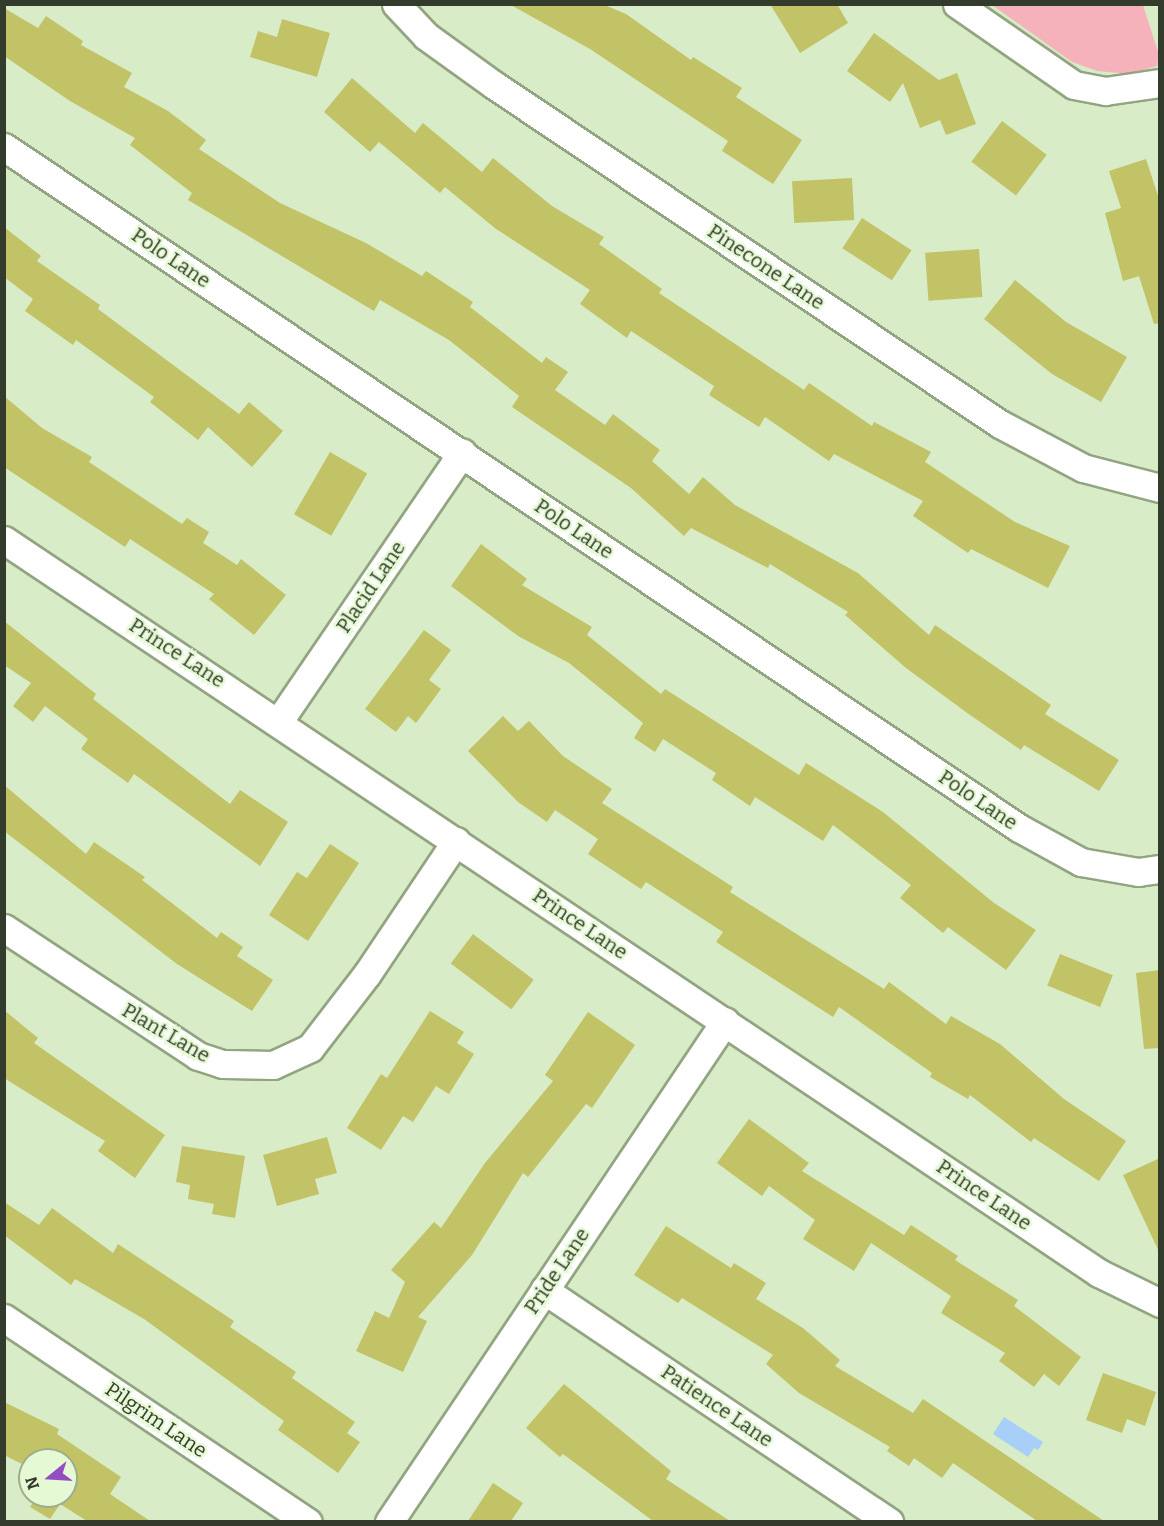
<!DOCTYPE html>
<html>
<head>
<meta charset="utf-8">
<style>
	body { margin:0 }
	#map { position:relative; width:1164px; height:1526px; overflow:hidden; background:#d8ecc7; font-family:Bitter,serif }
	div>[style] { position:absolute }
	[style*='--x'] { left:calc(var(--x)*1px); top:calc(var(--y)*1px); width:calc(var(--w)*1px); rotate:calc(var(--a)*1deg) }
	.green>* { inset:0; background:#f5b2bb }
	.water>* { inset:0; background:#a8cff7 }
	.building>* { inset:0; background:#c1c366; transform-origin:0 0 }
	.roads { filter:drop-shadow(2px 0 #92a481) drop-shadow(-2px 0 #92a481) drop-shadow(0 2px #92a481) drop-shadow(0 -2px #92a481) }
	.street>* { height:27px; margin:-13.5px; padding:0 13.5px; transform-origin:13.5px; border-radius:13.5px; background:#fff }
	span { translate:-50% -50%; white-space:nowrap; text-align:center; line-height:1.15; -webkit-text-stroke:4.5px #e5f9d4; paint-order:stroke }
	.street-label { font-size:20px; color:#333b2c }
	.frame { position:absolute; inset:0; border:6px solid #333b2c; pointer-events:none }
	.north { position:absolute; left:18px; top:1448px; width:60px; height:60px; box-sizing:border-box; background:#e5f9d4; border:2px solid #9ead91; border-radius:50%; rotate:252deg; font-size:16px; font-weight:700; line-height:24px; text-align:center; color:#333b2c }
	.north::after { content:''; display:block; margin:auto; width:21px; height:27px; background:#954ec2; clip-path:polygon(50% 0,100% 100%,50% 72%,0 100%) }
</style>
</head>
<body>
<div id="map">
	<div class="green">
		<div style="clip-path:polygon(992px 5px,1143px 5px,1159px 55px,1157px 66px,1130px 74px,1097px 71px,1072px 62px)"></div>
	</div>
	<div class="water">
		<div style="clip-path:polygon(1004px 1417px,1043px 1442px,1038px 1450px,1034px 1448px,1028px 1457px,993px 1434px)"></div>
	</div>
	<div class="building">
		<div style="clip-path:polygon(509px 4px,602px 4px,626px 14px,691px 60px,693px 57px,742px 88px,736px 97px,802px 140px,773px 184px,722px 151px,728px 141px,590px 49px)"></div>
		<div style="clip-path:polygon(770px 4px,837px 4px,848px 23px,800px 53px)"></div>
		<div style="clip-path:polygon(4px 8px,38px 28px,46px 16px,83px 41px,81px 45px,132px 73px,124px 87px,168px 111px,206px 140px,199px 149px,280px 203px,366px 243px,422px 276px,426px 271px,473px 302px,470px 307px,542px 363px,546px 357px,568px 372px,555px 390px,605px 425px,613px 414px,660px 450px,652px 461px,689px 494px,703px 477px,735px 505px,858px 573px,929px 635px,935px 625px,1051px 705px,1045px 714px,1119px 760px,1099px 791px,1024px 745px,1021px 750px,970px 715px,906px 668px,845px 615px,848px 612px,770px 564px,768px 568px,691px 528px,684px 536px,631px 488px,512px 407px,519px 396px,449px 340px,380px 300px,374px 311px,188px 200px,192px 193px,130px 145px,135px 138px,70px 101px,4px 56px)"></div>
		<div style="clip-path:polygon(282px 19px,330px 33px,317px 77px,250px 57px,258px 31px,277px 37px)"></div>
		<div style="clip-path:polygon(874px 33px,939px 80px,957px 73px,976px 124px,946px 135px,940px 120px,920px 128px,903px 83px,890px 102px,847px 71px)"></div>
		<div style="clip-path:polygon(352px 78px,415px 133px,423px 123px,482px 172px,493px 158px,552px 206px,604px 237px,599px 244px,662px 289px,659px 293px,804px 390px,809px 383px,872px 426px,874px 422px,931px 452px,925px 462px,1015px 522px,1070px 546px,1048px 588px,971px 549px,968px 553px,913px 516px,923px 501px,834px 454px,829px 461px,765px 417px,759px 427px,709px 395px,714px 386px,631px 331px,627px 338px,580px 304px,590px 290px,496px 229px,445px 187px,440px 193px,379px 142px,370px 152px,324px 112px)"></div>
		<div style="left:1002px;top:121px;width:56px;height:51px;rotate:37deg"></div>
		<div style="clip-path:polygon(1146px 159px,1160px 202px,1160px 323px,1154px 324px,1139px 276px,1123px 281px,1105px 213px,1121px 208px,1109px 171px)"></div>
		<div style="left:852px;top:178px;width:42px;height:60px;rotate:87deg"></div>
		<div style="left:862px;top:218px;width:59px;height:36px;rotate:33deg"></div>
		<div style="clip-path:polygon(4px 227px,41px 256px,37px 261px,100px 305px,98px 309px,239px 414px,249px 402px,283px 431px,252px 467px,208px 427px,198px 440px,150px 402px,154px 397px,76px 340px,73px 345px,25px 311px,33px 299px,4px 277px)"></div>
		<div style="left:979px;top:249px;width:48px;height:54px;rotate:86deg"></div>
		<div style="clip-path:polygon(1015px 280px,1066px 322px,1127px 357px,1101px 402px,1052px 374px,984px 319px)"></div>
		<div style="clip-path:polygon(4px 396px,42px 428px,92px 457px,89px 462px,182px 524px,187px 518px,209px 532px,203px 543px,237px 565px,241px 559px,286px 595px,254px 635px,209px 599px,214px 594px,130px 539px,125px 547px,4px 467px)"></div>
		<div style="left:330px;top:452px;width:43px;height:72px;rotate:30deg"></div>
		<div style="clip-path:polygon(481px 544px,527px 579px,522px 585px,592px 627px,587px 635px,661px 694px,665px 689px,799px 775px,806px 763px,883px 812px,994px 903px,1036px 930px,1006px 970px,948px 927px,943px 933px,900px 898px,911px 885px,833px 825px,823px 841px,755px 797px,750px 806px,712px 780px,716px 773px,663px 739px,655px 752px,634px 738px,643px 723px,569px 663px,518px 636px,451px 586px)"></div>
		<div style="clip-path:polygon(4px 621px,96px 694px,93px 699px,230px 804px,240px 790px,288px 822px,260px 866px,134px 774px,128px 783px,81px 749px,88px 739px,45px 706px,33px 722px,13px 706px,31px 683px,4px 665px)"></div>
		<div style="clip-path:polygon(424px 630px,451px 650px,429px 680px,441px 689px,416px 723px,408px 716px,396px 732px,365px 709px)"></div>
		<div style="clip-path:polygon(503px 716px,518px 731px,529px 721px,563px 756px,612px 789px,602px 803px,733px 887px,730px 892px,884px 989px,889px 982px,946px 1024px,951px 1016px,1000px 1044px,1064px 1099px,1126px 1141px,1099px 1181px,1034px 1138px,1031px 1142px,970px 1095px,968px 1099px,930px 1077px,932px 1073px,839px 1007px,833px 1017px,716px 942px,723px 932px,646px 882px,641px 889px,588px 854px,598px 839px,555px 810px,547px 822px,518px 802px,468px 751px)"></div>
		<div style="clip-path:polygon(4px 785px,86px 854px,94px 842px,145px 877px,142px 880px,217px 938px,221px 932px,243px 947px,237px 956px,273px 980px,252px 1011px,177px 964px,4px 831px)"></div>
		<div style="clip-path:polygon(330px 844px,359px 863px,308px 941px,269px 915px,297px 872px,307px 878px)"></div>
		<div style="left:473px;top:934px;width:76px;height:37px;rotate:37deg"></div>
		<div style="left:1060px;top:954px;width:57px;height:34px;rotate:22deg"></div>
		<div style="clip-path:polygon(1160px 970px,1160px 1048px,1144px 1049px,1136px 973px)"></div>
		<div style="clip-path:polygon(4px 1010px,38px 1038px,34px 1043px,165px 1135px,135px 1178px,98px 1151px,105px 1141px,4px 1078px)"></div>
		<div style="clip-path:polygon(430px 1011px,464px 1032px,457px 1043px,474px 1054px,449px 1094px,436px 1086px,413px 1122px,403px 1116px,381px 1150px,347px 1128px,381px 1074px,387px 1078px)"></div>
		<div style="clip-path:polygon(588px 1012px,635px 1045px,592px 1108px,586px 1104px,528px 1177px,523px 1173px,472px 1255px,418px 1317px,427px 1321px,403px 1372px,356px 1351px,375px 1311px,389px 1318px,405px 1282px,391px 1270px,434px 1222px,441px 1228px,485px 1163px,553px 1081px,545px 1075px)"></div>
		<div style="clip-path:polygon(749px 1119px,809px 1163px,802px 1171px,904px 1235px,911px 1225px,958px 1256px,955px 1260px,1018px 1300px,1014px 1306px,1081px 1357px,1059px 1386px,1044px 1374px,1034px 1387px,999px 1361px,1005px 1353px,941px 1313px,951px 1296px,871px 1243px,854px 1271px,803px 1239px,815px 1220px,769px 1186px,762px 1196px,717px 1163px)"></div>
		<div style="clip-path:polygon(327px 1137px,337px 1173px,315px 1179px,319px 1194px,277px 1206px,263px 1155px)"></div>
		<div style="clip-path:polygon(182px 1146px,245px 1156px,235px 1218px,212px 1214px,214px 1204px,188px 1199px,190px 1185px,176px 1182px)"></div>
		<div style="clip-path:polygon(1160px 1158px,1160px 1254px,1123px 1175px)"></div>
		<div style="clip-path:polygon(4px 1202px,39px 1225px,52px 1208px,113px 1253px,118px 1244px,234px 1321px,230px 1327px,296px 1372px,292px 1378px,355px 1422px,347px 1433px,360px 1442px,338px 1473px,278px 1430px,284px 1421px,144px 1319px,75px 1279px,71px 1285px,4px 1235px)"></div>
		<div style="clip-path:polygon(666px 1226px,731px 1268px,734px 1263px,766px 1283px,756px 1299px,803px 1328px,840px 1360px,835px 1366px,913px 1413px,923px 1399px,1104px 1521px,1037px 1521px,953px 1463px,942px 1478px,914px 1458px,909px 1466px,887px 1451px,890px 1447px,799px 1393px,766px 1364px,773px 1355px,682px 1298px,678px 1303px,634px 1275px)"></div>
		<div style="clip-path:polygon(1103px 1373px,1156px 1392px,1145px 1426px,1127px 1419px,1122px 1433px,1086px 1420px)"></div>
		<div style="clip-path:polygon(564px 1384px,671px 1471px,666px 1479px,730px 1521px,653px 1521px,563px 1454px,560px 1457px,526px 1428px)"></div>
		<div style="clip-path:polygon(4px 1402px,59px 1429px,57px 1434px,121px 1477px,110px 1494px,150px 1521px,87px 1521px,60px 1504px,50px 1519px,30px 1507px,37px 1496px,66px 1496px,66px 1460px,30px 1460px,30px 1468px,4px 1455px)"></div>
		<div style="clip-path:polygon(493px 1483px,523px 1503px,511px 1521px,468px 1521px)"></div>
	</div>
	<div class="roads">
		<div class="street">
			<div style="--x:396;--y:4;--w:44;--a:46.8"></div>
			<div style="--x:426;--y:36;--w:84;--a:35.8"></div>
			<div style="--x:494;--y:85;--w:609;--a:33.82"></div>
			<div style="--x:1000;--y:424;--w:94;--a:27.9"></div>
			<div style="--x:1083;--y:468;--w:80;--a:14.6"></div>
			<div style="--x:957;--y:4;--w:142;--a:34.7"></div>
			<div style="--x:1074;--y:85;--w:32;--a:11"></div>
			<div style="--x:1105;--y:91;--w:56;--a:-8.3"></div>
			<div style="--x:4;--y:147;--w:1222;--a:33.86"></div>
			<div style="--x:1019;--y:828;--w:71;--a:28.7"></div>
			<div style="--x:1081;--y:862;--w:58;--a:10"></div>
			<div style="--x:1138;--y:872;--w:22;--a:-8"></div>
			<div style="--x:4;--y:540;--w:1318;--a:33.8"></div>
			<div style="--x:1099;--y:1273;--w:68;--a:26.2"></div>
			<div style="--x:279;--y:721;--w:325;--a:-55.7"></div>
			<div style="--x:4;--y:928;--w:232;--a:33.4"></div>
			<div style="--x:198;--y:1056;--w:25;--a:18"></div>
			<div style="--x:222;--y:1064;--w:51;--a:1.1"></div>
			<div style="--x:273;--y:1065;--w:41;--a:-24.7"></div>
			<div style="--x:310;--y:1048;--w:93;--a:-52.4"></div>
			<div style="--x:367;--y:974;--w:160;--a:-56.2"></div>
			<div style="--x:544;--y:1290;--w:416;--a:33.9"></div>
			<div style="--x:4;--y:1318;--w:366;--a:33.9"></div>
			<div style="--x:389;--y:1522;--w:603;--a:-56.15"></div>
		</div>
	</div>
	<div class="street-label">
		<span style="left:171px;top:258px;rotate:34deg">Polo Lane</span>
		<span style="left:766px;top:267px;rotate:34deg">Pinecone Lane</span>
		<span style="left:574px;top:529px;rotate:34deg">Polo Lane</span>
		<span style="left:371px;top:587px;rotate:-56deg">Placid Lane</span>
		<span style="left:177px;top:653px;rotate:33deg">Prince Lane</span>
		<span style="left:978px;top:800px;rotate:34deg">Polo Lane</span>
		<span style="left:580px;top:924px;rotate:34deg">Prince Lane</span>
		<span style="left:166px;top:1033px;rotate:30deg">Plant Lane</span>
		<span style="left:984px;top:1195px;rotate:34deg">Prince Lane</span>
		<span style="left:557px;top:1271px;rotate:-56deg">Pride Lane</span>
		<span style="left:717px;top:1406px;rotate:34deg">Patience Lane</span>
		<span style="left:156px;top:1420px;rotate:34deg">Pilgrim Lane</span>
	</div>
	<div class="frame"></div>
	<div class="north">N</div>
</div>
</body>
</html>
